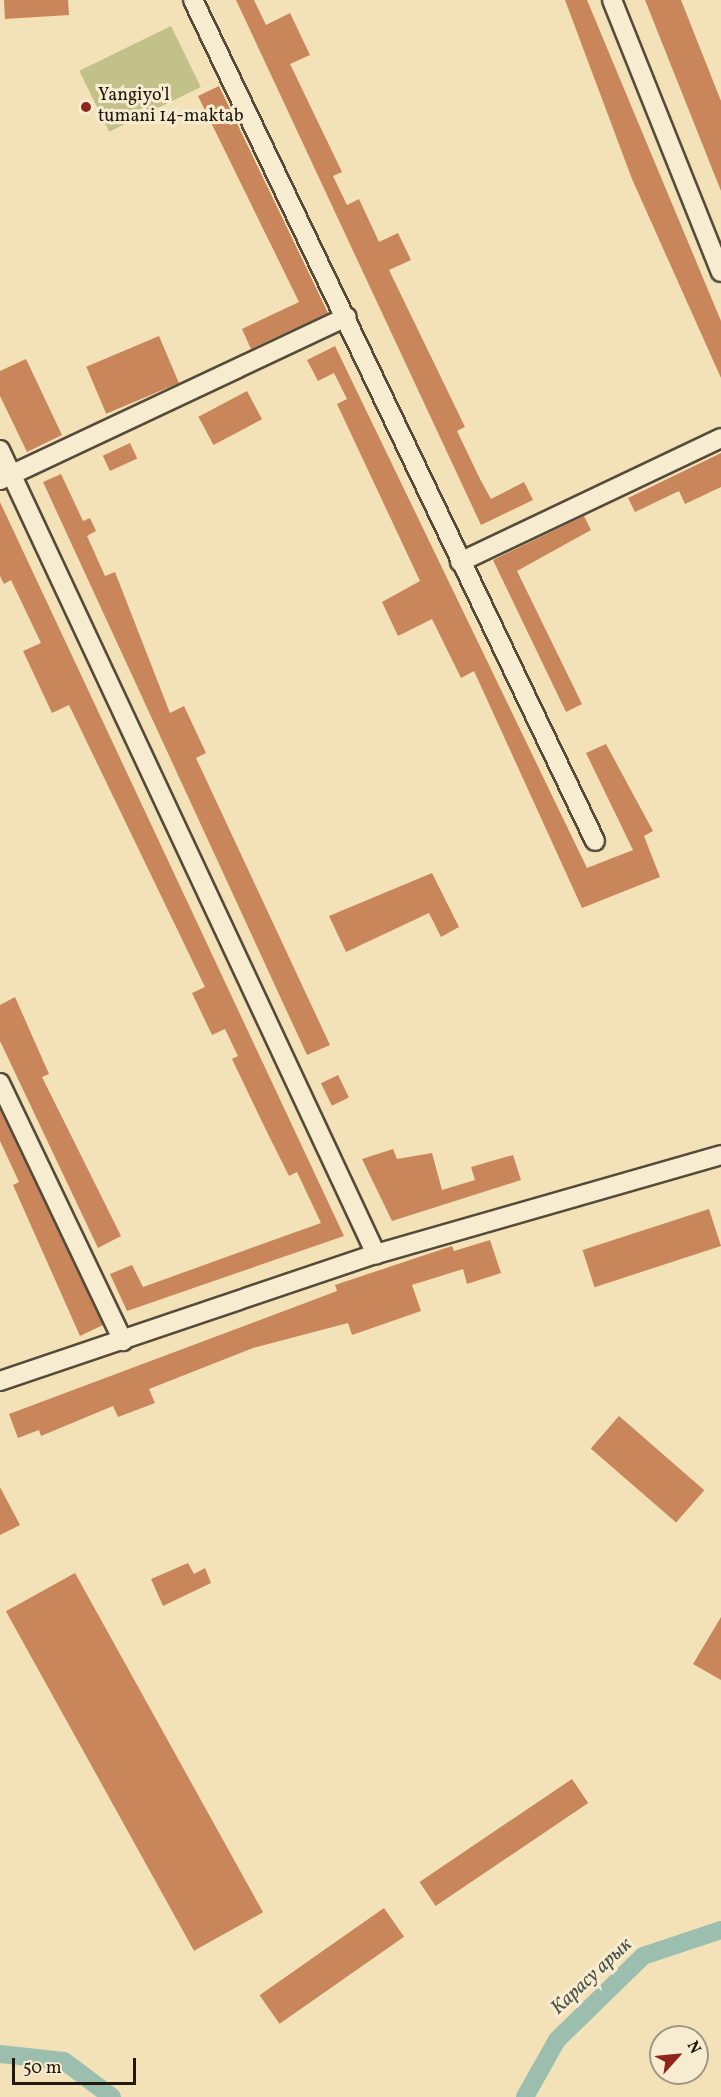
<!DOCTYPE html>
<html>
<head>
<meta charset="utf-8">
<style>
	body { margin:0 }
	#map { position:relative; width:721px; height:2097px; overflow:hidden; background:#f3e2b7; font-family:Vollkorn,serif }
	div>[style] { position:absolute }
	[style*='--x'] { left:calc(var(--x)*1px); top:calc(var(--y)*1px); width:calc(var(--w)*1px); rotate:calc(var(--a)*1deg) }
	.green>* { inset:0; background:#c2c189; transform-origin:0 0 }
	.canal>* { height:18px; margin:-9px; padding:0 9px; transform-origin:9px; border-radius:9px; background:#9bbeaf }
	.building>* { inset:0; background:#c8865a; transform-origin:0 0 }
	.roads { filter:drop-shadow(2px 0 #564b3a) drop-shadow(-2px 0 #564b3a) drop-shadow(0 2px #564b3a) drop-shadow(0 -2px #564b3a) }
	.minor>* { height:18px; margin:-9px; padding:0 9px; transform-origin:9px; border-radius:9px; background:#f7ecd0 }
	.dots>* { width:16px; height:16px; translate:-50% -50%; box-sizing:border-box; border:3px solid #f7ecd0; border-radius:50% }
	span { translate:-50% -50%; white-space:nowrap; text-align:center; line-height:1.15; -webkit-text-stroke:6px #f7ecd0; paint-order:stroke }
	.poi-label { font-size:18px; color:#211910 }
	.left { translate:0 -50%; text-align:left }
	.water-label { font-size:20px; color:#4c5348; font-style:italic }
	.north { position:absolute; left:649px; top:2025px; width:60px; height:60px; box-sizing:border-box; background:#f7ecd0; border:2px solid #a19883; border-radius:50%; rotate:63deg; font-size:16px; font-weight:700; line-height:24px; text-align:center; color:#211910 }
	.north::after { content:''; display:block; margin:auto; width:21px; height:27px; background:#8f2418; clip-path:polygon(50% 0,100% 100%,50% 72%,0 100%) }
	.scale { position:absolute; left:12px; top:2058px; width:124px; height:27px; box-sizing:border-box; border:3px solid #211910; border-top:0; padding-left:8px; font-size:18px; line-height:21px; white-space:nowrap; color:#211910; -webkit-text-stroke:4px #f7ecd0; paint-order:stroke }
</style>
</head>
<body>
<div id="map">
	<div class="green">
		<div style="left:171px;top:26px;width:68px;height:102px;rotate:64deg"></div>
	</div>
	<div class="canal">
		<div style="--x:0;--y:2054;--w:64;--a:6.2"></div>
		<div style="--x:64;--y:2061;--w:60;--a:36.9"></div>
		<div style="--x:525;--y:2097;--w:65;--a:-60.7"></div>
		<div style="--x:557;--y:2040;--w:120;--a:-44.3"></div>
		<div style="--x:643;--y:1956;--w:82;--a:-18.4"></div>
	</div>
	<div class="building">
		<div style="clip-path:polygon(4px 0,68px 0,69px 15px,5px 19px)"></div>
		<div style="clip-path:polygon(236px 0,254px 0,266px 25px,290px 13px,310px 55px,290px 64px,342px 172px,333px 176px,347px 205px,359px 199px,379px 242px,398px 233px,411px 260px,389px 270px,465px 427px,457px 431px,480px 479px,491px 499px,524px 482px,533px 500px,481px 525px)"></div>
		<div style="clip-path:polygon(565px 0,587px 0,721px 321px,721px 378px,632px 179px)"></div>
		<div style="clip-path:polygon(645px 0,681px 0,721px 101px,721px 191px)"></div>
		<div style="clip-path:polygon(219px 86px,328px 313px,251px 349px,242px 329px,299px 302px,198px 96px)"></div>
		<div style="left:159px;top:336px;width:51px;height:79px;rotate:67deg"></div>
		<div style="clip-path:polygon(335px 346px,587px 868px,633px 850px,586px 753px,606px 744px,653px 831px,644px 836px,660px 877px,582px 908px,474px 671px,461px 678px,432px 619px,398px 636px,382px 602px,420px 581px,337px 404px,347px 399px,334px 373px,318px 381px,307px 360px)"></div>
		<div style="clip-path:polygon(26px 359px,62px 435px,27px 452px,0 396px,0 371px)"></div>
		<div style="left:247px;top:391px;width:32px;height:55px;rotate:62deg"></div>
		<div style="left:130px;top:443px;width:17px;height:30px;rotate:65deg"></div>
		<div style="clip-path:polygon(721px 453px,721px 487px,685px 504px,679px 491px,635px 512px,628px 498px)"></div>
		<div style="clip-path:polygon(61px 474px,83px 521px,90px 518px,96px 531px,87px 536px,105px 576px,115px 572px,170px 713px,184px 706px,206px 753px,196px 758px,330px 1045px,307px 1055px,43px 482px)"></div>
		<div style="clip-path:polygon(0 502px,344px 1236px,127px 1311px,110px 1274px,132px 1265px,143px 1287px,321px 1223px,297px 1172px,289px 1176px,265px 1128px,232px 1059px,238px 1056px,225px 1029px,212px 1035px,192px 993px,205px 987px,69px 705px,52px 713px,23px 651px,41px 643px,11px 580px,4px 584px,0 576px)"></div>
		<div style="clip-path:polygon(584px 516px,591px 530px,517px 571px,582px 704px,566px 712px,493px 560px)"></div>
		<div style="clip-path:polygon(432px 873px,459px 927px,441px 937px,429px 913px,346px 952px,329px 916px)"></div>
		<div style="clip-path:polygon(15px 997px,49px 1074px,42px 1077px,121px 1236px,98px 1248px,0 1041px,0 1005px)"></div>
		<div style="left:338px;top:1075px;width:25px;height:19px;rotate:64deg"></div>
		<div style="clip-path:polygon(0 1109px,103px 1325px,80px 1336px,13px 1185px,19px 1182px,0 1141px)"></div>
		<div style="clip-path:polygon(393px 1149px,397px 1159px,432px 1153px,442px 1190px,475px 1180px,471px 1167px,513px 1155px,521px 1180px,392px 1221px,362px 1159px)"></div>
		<div style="left:709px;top:1209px;width:39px;height:133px;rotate:72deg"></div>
		<div style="clip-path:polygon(490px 1240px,501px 1273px,467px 1284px,463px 1269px,412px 1285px,421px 1311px,352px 1335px,348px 1323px,253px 1348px,149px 1389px,155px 1403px,118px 1417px,113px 1406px,41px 1436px,39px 1430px,18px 1438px,9px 1414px,337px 1291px,335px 1285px,452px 1246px,454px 1251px)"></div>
		<div style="left:619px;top:1416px;width:113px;height:43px;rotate:41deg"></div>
		<div style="clip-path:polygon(0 1487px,20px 1525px,0 1535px)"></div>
		<div style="clip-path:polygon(188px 1563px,194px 1574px,205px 1568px,211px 1583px,163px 1606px,151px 1579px)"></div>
		<div style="left:75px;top:1573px;width:388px;height:79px;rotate:61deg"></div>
		<div style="clip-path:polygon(721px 1617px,721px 1680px,693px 1664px)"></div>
		<div style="left:572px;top:1779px;width:29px;height:184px;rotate:56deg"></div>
		<div style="left:384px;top:1908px;width:35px;height:152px;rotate:55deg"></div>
	</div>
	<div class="roads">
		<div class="minor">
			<div style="--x:193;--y:0;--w:932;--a:64.45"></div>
			<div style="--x:612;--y:0;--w:293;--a:68.2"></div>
			<div style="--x:0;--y:450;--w:888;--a:64.94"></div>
			<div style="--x:0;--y:480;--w:383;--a:-25.2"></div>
			<div style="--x:460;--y:562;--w:289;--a:-25.4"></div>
			<div style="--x:0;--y:1083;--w:286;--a:64.5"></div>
			<div style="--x:0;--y:1381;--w:397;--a:-18.7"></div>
			<div style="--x:376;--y:1254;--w:359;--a:-16"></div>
		</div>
	</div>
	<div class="dots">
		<div style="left:86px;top:107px;background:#8f2418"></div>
	</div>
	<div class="poi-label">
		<span class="left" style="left:98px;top:107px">Yangiyo'l<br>tumani 14-maktab</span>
	</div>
	<div class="water-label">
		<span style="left:592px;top:1977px;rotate:-43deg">Карасу арык</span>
	</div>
	<div class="north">N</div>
	<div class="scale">50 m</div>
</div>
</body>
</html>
